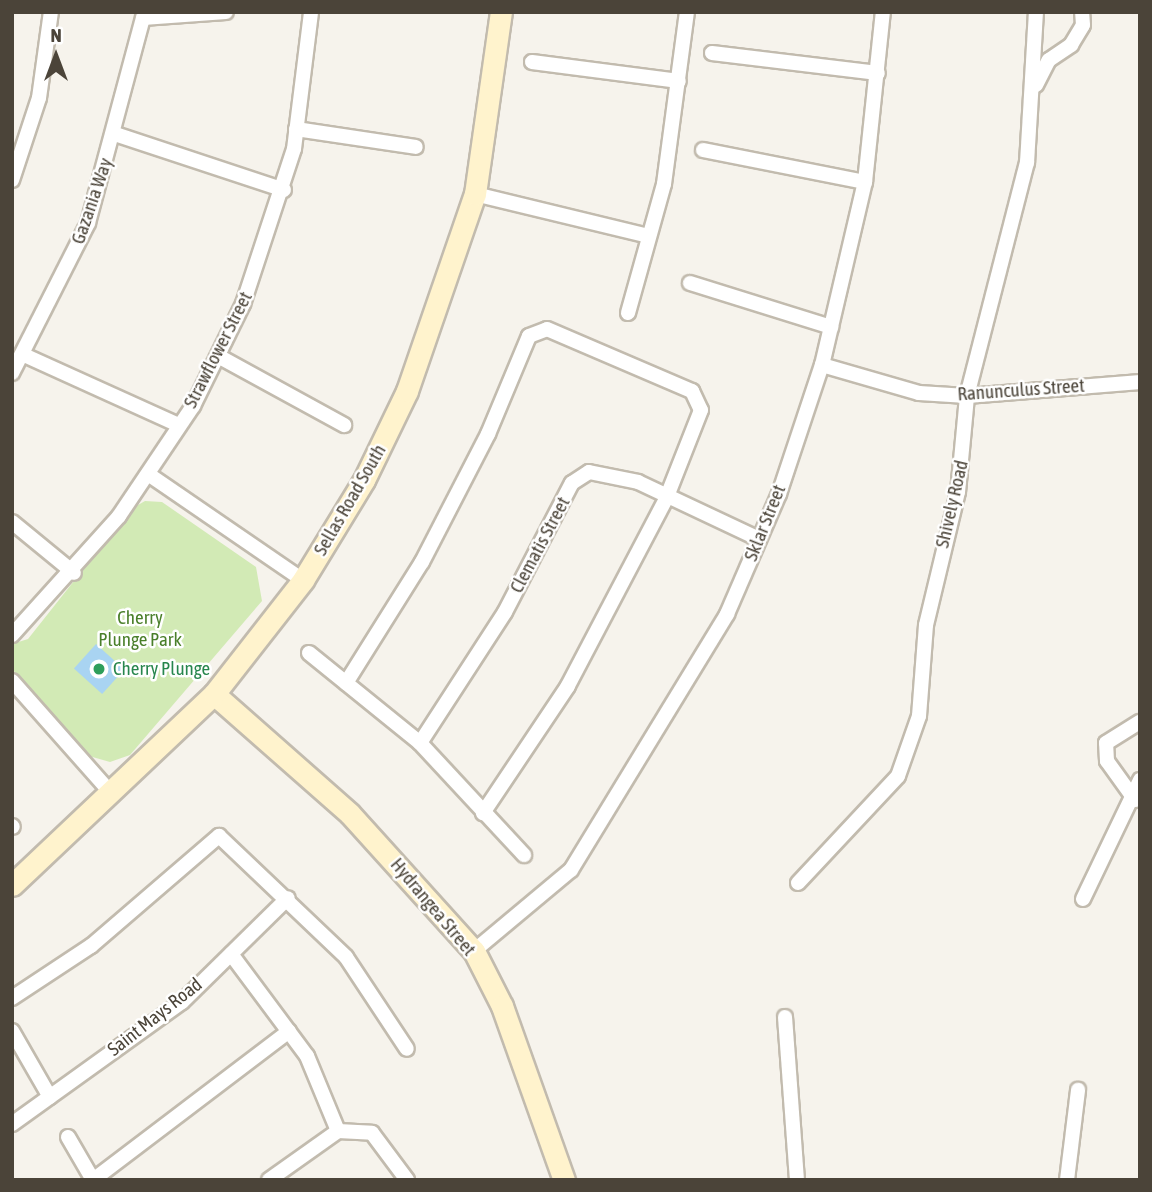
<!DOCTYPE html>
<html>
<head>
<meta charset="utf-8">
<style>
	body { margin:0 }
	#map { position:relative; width:1152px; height:1192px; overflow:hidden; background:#f6f3ec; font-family:"Asap Condensed",sans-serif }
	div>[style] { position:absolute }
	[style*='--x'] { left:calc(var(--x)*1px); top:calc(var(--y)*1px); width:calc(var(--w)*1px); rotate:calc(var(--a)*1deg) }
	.green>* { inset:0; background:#d2eab5 }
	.water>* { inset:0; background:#a9d4f2; transform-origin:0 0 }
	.roads { filter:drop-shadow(2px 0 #c2bbae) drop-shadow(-2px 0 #c2bbae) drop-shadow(0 2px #c2bbae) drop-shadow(0 -2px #c2bbae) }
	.street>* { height:14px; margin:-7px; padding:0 7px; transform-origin:7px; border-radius:7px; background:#fff }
	.secondary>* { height:21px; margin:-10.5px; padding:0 10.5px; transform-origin:10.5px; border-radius:10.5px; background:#fff3cd }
	.dots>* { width:19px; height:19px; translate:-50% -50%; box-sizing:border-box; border:4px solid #fff; border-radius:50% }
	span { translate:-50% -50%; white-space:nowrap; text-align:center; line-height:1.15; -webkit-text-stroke:5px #fff; paint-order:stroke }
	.street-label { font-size:19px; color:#4b4439 }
	.park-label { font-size:19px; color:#4a7f2a }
	.leisure-label { font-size:19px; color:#27864d }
	.left { translate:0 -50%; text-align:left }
	.frame { position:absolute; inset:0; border:14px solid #4b4439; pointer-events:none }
	.north { position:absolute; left:21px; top:21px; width:70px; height:70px; -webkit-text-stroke:5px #fff; paint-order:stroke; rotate:0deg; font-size:19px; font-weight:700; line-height:28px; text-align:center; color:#4b4439 }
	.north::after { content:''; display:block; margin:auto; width:24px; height:32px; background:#4b4439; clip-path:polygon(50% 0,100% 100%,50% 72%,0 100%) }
</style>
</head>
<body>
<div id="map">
	<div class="green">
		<div style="clip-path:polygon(145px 501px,162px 502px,256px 567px,262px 601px,130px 755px,110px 762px,89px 756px,12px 669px,12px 644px,28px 639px,131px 509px)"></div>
	</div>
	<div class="water">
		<div style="left:96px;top:644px;width:38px;height:33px;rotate:42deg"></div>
	</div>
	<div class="roads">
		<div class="street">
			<div style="--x:712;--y:53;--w:167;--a:6.9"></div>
			<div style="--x:532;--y:62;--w:148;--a:7.4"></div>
			<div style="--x:1036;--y:85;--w:28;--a:-63"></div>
			<div style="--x:1049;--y:60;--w:27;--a:-34"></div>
			<div style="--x:1071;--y:45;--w:23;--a:-59"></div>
			<div style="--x:1083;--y:25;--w:13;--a:-94"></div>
			<div style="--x:296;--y:129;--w:121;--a:8.5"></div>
			<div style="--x:115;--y:134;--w:178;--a:18.3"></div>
			<div style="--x:703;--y:150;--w:165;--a:11.2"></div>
			<div style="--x:12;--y:180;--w:86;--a:-71.8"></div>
			<div style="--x:39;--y:98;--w:87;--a:-82.1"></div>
			<div style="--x:475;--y:194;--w:178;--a:13.6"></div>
			<div style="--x:690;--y:283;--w:148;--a:17.3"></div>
			<div style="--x:628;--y:313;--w:134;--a:-74.4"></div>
			<div style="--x:664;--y:184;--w:174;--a:-82.4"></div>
			<div style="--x:24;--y:355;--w:167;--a:24.4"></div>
			<div style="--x:218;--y:356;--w:144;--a:28.7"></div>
			<div style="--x:822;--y:365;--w:101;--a:16.1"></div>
			<div style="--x:919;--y:393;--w:48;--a:3.6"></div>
			<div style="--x:967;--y:396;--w:174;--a:-4.6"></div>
			<div style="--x:12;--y:373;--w:168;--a:-63.1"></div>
			<div style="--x:88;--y:223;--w:212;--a:-75"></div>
			<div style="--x:143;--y:18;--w:83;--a:-4.1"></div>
			<div style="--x:148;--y:474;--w:188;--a:34.4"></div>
			<div style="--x:12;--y:522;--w:80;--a:39.4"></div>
			<div style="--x:12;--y:635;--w:160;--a:-48"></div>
			<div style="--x:119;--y:516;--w:133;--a:-56.1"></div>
			<div style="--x:193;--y:406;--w:114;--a:-63.9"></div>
			<div style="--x:243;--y:304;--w:163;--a:-71.8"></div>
			<div style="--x:294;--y:149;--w:138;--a:-82.9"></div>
			<div style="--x:309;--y:653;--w:143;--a:39"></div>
			<div style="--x:420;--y:743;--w:153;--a:47.1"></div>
			<div style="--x:12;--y:681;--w:152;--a:48.5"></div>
			<div style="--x:346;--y:683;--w:143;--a:-57.9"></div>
			<div style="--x:422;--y:562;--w:144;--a:-62.7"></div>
			<div style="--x:488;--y:434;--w:106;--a:-67.3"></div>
			<div style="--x:529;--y:336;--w:19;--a:-21"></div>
			<div style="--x:547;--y:329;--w:158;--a:23.2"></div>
			<div style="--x:692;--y:391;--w:21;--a:65"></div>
			<div style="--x:701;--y:410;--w:96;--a:111.5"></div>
			<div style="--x:666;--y:499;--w:211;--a:117.7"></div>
			<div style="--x:568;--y:686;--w:153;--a:123.8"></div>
			<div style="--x:420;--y:743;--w:156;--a:-57"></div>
			<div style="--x:505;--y:612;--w:145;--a:-62.6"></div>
			<div style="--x:572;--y:483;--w:20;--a:-33"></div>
			<div style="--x:589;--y:472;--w:50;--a:11.5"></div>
			<div style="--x:638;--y:482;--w:134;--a:25.2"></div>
			<div style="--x:1135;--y:800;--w:48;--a:-125.7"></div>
			<div style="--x:1107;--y:761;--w:18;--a:-93"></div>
			<div style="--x:1106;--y:743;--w:40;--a:-32"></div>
			<div style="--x:12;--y:826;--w:1;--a:45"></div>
			<div style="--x:798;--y:883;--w:146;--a:-46.9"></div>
			<div style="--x:898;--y:776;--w:64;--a:-70.7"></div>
			<div style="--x:919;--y:716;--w:91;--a:-85.6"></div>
			<div style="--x:926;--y:625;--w:137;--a:-76.5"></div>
			<div style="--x:958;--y:492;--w:96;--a:-84.6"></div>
			<div style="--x:967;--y:396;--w:241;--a:-75.6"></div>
			<div style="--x:1027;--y:163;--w:151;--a:-86.6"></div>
			<div style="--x:1083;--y:899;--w:132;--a:-64.4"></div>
			<div style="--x:474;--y:951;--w:126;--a:-39.9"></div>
			<div style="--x:571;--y:870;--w:300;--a:-58.6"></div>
			<div style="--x:727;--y:614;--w:131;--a:-66.6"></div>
			<div style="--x:779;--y:494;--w:136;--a:-71.6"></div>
			<div style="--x:822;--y:365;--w:188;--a:-76.8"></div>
			<div style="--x:865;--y:182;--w:171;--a:-84"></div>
			<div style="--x:231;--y:954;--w:127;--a:53.3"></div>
			<div style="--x:307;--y:1056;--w:81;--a:67.5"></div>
			<div style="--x:12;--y:998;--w:95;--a:-33.4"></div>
			<div style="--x:91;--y:946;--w:169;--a:-40.7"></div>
			<div style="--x:219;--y:836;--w:175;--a:43.6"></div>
			<div style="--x:346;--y:957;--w:110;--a:56.5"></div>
			<div style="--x:785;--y:1017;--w:163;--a:85.8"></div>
			<div style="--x:12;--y:1031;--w:76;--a:60.1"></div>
			<div style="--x:12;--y:1124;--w:209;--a:-35.7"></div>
			<div style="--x:182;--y:1002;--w:148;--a:-44.5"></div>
			<div style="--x:338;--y:1131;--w:34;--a:3"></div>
			<div style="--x:372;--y:1133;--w:59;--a:53.3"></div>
			<div style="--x:68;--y:1137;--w:50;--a:59.8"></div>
			<div style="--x:93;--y:1180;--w:246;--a:-37.2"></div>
			<div style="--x:269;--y:1180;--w:85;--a:-35.4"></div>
			<div style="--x:1067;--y:1180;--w:91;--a:-83"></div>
		</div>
		<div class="secondary">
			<div style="--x:214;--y:694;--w:181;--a:41.4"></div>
			<div style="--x:350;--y:814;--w:185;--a:47.9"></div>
			<div style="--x:474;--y:951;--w:62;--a:63"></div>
			<div style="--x:502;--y:1006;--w:185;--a:70.4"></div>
			<div style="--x:12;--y:885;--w:278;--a:-43.4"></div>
			<div style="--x:214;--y:694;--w:145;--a:-52"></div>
			<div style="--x:303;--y:580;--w:117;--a:-58.6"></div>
			<div style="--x:364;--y:480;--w:99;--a:-64.2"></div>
			<div style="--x:407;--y:391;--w:208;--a:-71"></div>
			<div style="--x:475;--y:194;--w:184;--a:-81.9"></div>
		</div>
	</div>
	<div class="dots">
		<div style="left:99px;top:669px;background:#2e9e5b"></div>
	</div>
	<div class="street-label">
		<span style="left:92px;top:201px;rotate:-71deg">Gazania Way</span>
		<span style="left:218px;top:350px;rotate:-63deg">Strawflower Street</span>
		<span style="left:1021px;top:390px;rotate:-4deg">Ranunculus Street</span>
		<span style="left:350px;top:500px;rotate:-60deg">Sellas Road South</span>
		<span style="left:952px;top:504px;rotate:-77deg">Shively Road</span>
		<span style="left:765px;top:523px;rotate:-68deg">Sklar Street</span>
		<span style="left:540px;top:545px;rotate:-62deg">Clematis Street</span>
		<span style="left:433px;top:907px;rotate:50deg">Hydrangea Street</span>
		<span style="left:155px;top:1017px;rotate:-38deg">Saint Mays Road</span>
	</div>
	<div class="park-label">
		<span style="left:140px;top:629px">Cherry<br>Plunge Park</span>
	</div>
	<div class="leisure-label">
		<span class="left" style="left:113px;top:669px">Cherry Plunge</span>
	</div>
	<div class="frame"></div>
	<div class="north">N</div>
</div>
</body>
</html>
